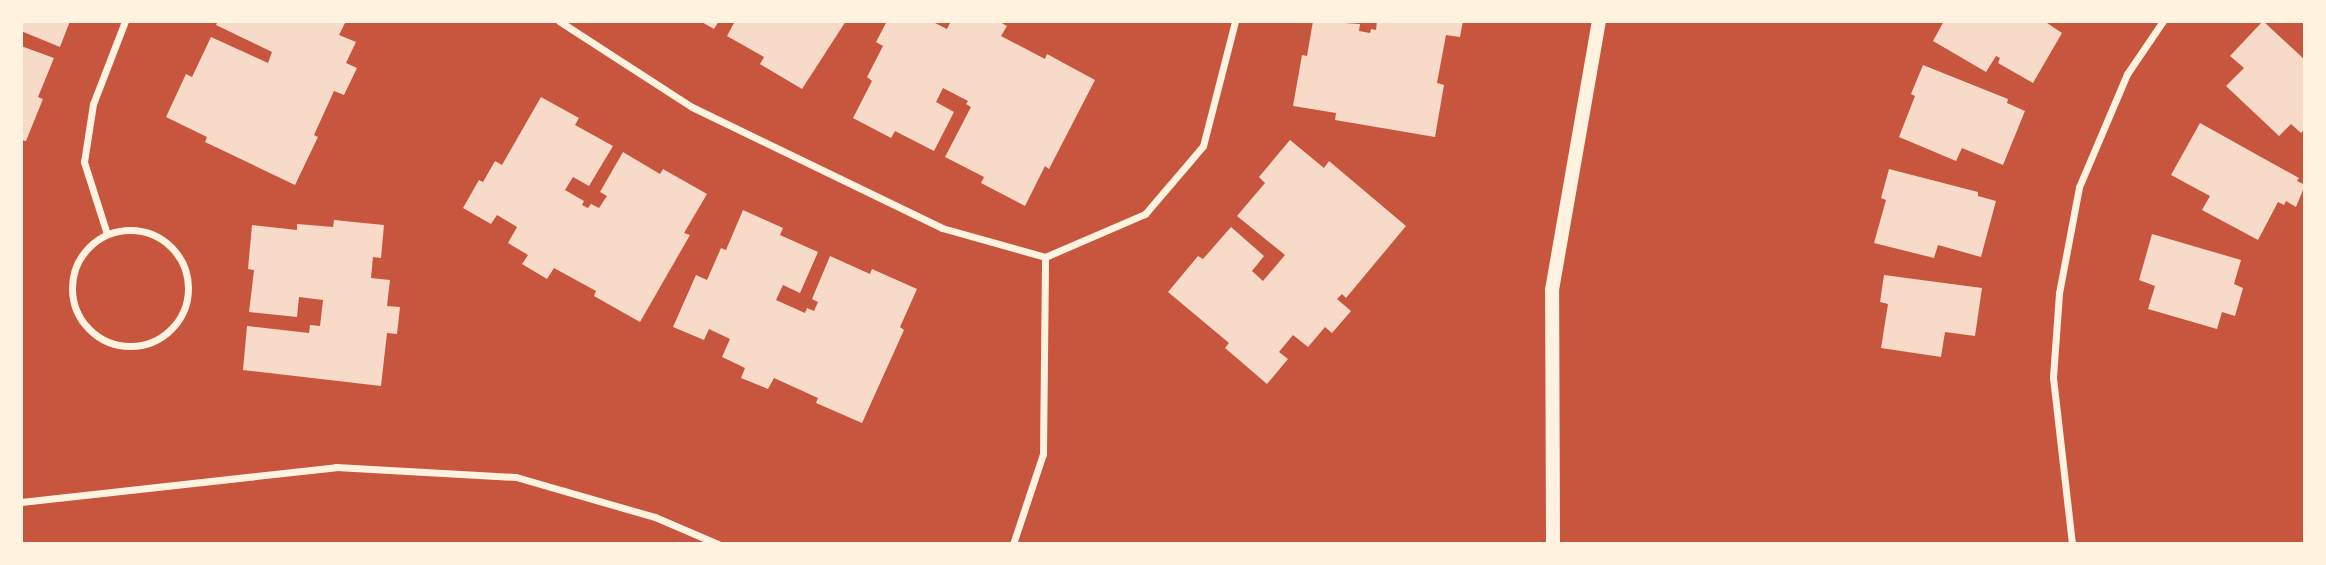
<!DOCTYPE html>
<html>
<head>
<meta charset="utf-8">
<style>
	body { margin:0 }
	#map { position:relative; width:2326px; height:565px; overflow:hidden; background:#c8553d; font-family:Helvetica,sans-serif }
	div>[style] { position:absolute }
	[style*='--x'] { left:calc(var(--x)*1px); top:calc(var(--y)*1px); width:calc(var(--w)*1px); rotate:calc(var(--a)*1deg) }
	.building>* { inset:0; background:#f7dbc8 }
	.minor>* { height:7px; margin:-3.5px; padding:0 3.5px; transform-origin:3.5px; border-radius:3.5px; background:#fff3e0 }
	.minor>.ring { margin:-3.5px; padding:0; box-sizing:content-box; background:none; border:7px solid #fff3e0; border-radius:50% }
	.secondary>* { height:14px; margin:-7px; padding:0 7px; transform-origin:7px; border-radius:7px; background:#fff3e0 }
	span { translate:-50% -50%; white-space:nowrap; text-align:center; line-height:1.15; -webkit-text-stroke:7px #fff3e0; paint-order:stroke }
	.frame { position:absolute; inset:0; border:23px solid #fff3e0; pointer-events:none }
</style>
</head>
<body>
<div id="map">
	<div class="building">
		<div style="clip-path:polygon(21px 21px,70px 21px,60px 47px,21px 31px)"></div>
		<div style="clip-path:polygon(218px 21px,346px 21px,339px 35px,356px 42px,346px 63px,357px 68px,344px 95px,334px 91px,314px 135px,318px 137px,295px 185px,205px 142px,207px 137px,166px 117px,186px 74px,192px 77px,211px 37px,268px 63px,272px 52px,216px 25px)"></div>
		<div style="clip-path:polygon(700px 21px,719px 21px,714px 29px)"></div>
		<div style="clip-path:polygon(735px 21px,846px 21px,802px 89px,760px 64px,764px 57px,727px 36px)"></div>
		<div style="clip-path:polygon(887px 21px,931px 21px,947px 29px,951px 21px,998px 21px,1007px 26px,1001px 36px,1045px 59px,1047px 54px,1095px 80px,1049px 169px,1045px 166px,1025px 206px,981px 183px,984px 177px,945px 157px,971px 107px,966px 104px,968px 101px,943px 88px,936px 102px,954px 112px,934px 151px,895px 131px,891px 138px,853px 118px,872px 81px,867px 77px,883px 46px,876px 42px)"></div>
		<div style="clip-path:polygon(1313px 21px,1360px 24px,1359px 31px,1370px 33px,1371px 29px,1376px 30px,1377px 21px,1463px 21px,1460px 37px,1446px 35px,1437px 83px,1444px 85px,1435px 137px,1335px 120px,1336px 113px,1293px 106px,1302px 55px,1307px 56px)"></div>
		<div style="clip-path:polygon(1944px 21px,2044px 21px,2062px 33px,2033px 83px,1998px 63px,2000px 58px,1996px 56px,1986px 72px,1933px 41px)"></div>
		<div style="clip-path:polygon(2263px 21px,2305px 60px,2305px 128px,2301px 133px,2291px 124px,2279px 136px,2226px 86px,2244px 68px,2230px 56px)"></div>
		<div style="clip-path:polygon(21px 46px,54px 58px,38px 97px,43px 99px,26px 141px,21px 140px)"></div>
		<div style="clip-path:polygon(1923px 65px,2008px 99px,2007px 103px,2025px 111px,2003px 165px,1962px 148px,1956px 161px,1899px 137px,1915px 96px,1911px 94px)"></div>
		<div style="clip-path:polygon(541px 97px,579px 118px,575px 125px,613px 146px,589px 186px,573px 177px,565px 190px,584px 201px,582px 205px,588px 208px,591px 204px,599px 208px,607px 196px,600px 192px,623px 152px,660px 174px,663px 169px,707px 194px,684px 233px,690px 235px,640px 322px,594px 296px,596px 291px,554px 268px,547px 279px,522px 264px,528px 255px,508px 243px,517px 227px,497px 215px,491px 224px,463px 208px,479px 180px,483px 182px,495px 161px,502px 165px)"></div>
		<div style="clip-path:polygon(2200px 123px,2299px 178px,2297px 181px,2305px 185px,2296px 207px,2286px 201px,2284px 205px,2278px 202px,2258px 240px,2202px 210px,2210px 196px,2171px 175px)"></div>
		<div style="clip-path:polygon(1290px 140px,1324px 168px,1329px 161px,1406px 226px,1346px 298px,1342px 294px,1337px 299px,1351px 311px,1332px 333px,1325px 327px,1308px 347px,1293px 335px,1279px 352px,1288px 359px,1267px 384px,1225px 348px,1229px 343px,1168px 292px,1198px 256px,1203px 259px,1231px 227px,1264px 256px,1252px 271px,1263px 281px,1285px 255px,1237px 216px,1265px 183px,1259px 177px)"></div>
		<div style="clip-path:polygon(1889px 169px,1978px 192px,1978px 196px,1996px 201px,1981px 257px,1938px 245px,1934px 258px,1874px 243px,1886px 200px,1881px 198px)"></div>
		<div style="clip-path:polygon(743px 210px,783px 228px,780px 235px,818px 252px,800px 293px,783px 285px,776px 300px,805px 313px,807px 308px,814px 311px,818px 302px,812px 299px,830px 256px,870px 274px,872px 269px,917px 289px,900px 327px,904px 330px,862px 423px,816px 403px,818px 398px,774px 378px,768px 389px,741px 378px,745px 368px,722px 357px,730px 339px,709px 329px,704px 340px,673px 327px,696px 275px,707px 280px,721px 248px,726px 250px)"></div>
		<div style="clip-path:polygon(334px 220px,384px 225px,381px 258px,373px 257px,371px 278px,390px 280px,387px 306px,400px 307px,397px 334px,387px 333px,381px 386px,243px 370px,247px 326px,309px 333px,310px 325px,320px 326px,323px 300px,299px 297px,297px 317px,249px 312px,254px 270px,248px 269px,252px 225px,297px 230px,297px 224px,333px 227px)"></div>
		<div style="clip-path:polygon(2152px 234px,2241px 260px,2234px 284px,2243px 288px,2235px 316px,2222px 312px,2217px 329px,2148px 309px,2155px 286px,2139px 280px)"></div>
		<div style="clip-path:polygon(1884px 275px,1982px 288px,1975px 336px,1945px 332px,1941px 357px,1881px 348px,1888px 304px,1880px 302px)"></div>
	</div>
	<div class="minor">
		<div style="--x:559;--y:21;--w:158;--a:32.9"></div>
		<div style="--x:692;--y:107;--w:278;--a:25.8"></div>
		<div style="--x:942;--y:228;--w:107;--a:15.7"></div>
		<div style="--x:1045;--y:257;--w:109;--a:-23.3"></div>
		<div style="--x:1145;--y:214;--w:89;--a:-49.5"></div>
		<div style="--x:1203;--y:146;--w:129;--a:-75.6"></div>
		<div class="ring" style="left:72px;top:230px;width:109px;height:109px"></div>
		<div style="--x:107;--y:234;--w:76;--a:-107.7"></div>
		<div style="--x:84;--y:162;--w:59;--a:-81.2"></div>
		<div style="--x:93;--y:104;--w:89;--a:-68.9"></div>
		<div style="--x:21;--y:502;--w:317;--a:-6.3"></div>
		<div style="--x:336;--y:467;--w:180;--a:3.2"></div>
		<div style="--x:516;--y:477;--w:145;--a:16.1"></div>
		<div style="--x:655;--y:517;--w:69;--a:23.2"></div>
		<div style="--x:1013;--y:544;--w:95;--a:-71.6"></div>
		<div style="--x:1043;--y:454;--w:197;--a:-89.4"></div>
		<div style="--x:2072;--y:544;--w:168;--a:-96.5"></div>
		<div style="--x:2053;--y:377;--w:84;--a:-85.9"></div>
		<div style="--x:2059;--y:293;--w:108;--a:-79.3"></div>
		<div style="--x:2079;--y:187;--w:123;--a:-67"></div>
		<div style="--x:2127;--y:74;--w:64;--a:-55.8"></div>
	</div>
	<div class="secondary">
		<div style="--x:1553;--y:544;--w:254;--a:-90.2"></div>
		<div style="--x:1552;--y:290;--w:273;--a:-80.1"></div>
	</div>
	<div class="frame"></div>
</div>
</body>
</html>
